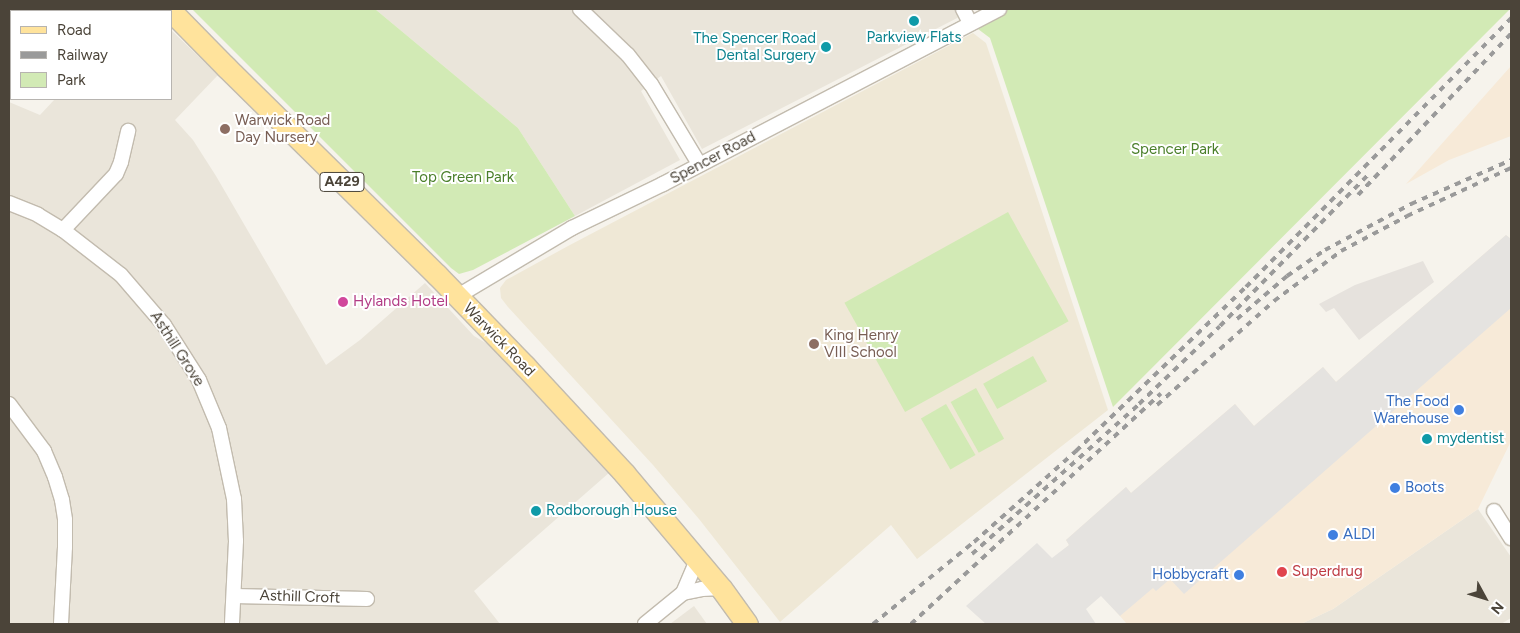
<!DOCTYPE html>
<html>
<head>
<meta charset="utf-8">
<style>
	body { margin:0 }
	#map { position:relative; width:1520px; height:633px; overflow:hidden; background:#f6f3ec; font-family:Figtree,sans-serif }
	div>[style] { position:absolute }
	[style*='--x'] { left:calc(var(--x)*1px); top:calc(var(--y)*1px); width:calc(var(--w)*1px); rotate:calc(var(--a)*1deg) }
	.residential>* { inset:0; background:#eae5da }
	.commercial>* { inset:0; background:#f7ead8 }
	.industrial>* { inset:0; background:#e6e2dd }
	.education>* { inset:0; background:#efe8d6 }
	.green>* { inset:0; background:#d2eab5; transform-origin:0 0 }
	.parking>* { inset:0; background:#e5e3e0 }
	.roads { filter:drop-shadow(1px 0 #c2bbae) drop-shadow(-1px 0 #c2bbae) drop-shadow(0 1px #c2bbae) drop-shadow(0 -1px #c2bbae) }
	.minor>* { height:14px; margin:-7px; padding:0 7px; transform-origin:7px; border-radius:7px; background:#fff }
	.primary>* { height:21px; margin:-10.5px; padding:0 10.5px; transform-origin:10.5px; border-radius:10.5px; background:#ffe39c }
	.rail>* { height:4px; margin-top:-2px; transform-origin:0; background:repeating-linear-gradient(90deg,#9a9a9a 0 6px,transparent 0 12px) }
	.dots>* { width:14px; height:14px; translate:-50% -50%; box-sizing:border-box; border:2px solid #fff; border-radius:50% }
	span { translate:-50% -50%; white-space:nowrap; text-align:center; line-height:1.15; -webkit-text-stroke:4px #fff; paint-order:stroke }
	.shield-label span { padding:1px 4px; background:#fff; border:1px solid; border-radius:4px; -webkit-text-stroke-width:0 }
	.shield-label { font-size:14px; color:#4b4439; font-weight:700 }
	.culture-label { font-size:15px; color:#0d838f }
	.right { translate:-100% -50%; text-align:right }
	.left { translate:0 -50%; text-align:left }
	.education-label { font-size:15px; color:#785e54 }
	.park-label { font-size:15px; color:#4a7f2a }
	.street-label { font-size:15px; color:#4b4439 }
	.hotel-label { font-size:15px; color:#b23c85 }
	.shop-label { font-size:15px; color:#366cbe }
	.health-label { font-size:15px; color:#be3a42 }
	.frame { position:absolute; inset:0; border:10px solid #4b4439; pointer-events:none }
	.legend { position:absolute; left:10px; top:10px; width:162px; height:90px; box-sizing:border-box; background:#fff; border:1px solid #b7b4b0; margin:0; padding:6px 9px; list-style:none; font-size:15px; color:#4b4439 }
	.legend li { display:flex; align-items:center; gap:10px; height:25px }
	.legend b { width:25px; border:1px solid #b7b4b0 }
	.north { position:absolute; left:1460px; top:573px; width:50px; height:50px; -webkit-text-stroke:4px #fff; paint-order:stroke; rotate:129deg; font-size:14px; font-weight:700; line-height:20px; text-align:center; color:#4b4439 }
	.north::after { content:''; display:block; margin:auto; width:18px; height:22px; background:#4b4439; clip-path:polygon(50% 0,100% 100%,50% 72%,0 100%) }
</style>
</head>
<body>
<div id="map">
	<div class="residential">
		<div style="clip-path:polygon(375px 9px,963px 9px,965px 14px,702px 149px,661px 76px,641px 91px,680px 160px,575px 216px,518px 128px)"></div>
		<div style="clip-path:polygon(171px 30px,218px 75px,175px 120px,193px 140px,216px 176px,326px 365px,360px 340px,425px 283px,474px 336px,525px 366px,618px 465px,474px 591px,500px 624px,9px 624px,9px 102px,40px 115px,55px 99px,171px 99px)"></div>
		<div style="clip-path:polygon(1478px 509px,1511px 557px,1511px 618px,1501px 624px,1301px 624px,1333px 609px)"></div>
		<div style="clip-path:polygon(694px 606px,707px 624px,670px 624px)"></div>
	</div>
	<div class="commercial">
		<div style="clip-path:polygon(1511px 66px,1511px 136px,1449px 160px,1406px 184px)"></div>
		<div style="clip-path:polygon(1506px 235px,1511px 239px,1511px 441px,1478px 509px,1333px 609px,1301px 624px,1127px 624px,1062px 551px,1069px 545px,1066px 540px,1126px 487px,1131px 493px,1235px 404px,1254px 426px,1323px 367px,1336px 382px)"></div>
	</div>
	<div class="industrial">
		<div style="clip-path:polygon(1423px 261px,1434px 282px,1359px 340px,1334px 308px,1326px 312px,1319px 304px,1355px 285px)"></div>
	</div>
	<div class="education">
		<div style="clip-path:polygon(973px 33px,986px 43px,1108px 410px,917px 559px,891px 525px,780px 622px,699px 519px,653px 465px,508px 307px,501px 298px,500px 288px,506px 280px,568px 246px)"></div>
	</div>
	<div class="green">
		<div style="clip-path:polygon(192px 9px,375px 9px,518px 128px,575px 216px,473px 270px,459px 274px,451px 268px)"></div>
		<div style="clip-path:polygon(999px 9px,1510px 9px,1113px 407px,990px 38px,970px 23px)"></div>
		<div style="left:1008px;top:212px;width:125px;height:187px;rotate:61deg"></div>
		<div style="left:1033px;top:356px;width:29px;height:57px;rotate:61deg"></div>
		<div style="left:976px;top:388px;width:58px;height:29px;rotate:61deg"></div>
		<div style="left:946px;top:404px;width:59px;height:29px;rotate:60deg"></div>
	</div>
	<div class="parking">
		<div style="clip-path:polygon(1506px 235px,1511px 239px,1511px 308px,1184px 594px,1170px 579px,1156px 591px,1153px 588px,1120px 616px,1101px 596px,1086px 609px,1096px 624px,986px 624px,966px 606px,1037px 543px,1052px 558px,1069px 545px,1066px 540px,1126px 487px,1131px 493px,1235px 404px,1254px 426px,1323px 367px,1336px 382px)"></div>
	</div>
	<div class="roads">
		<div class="minor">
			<div style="--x:580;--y:9;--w:66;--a:43.8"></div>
			<div style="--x:628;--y:55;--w:37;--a:52"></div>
			<div style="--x:651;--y:84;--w:93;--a:59"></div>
			<div style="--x:963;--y:9;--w:16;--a:63"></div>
			<div style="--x:9;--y:203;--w:31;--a:22"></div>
			<div style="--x:38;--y:215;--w:29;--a:31"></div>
			<div style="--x:63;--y:230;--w:73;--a:37.8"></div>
			<div style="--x:121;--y:275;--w:66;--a:49.3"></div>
			<div style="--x:164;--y:325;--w:65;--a:57.5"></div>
			<div style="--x:199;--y:380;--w:52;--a:67.4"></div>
			<div style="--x:219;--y:428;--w:73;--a:78.1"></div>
			<div style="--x:234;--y:499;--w:42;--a:87.3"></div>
			<div style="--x:236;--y:541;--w:83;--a:92.8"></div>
			<div style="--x:63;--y:230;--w:77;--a:-46.6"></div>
			<div style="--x:116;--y:174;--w:13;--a:-67"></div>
			<div style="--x:121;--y:162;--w:32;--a:-77"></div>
			<div style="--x:458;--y:296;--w:133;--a:-30.8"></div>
			<div style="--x:572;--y:228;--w:101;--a:-25.8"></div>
			<div style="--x:663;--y:184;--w:379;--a:-27.5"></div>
			<div style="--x:9;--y:404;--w:59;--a:53.3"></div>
			<div style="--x:44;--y:451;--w:28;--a:67"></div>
			<div style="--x:55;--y:477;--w:24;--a:73"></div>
			<div style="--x:62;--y:500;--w:20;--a:81"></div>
			<div style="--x:65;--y:520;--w:27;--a:90"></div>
			<div style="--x:65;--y:547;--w:77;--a:93"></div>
			<div style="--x:1494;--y:511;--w:32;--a:58"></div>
			<div style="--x:683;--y:593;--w:19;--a:-12"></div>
			<div style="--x:702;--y:589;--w:19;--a:-3"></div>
			<div style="--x:234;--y:596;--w:133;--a:1.3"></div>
			<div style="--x:645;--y:624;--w:49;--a:-39.2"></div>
			<div style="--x:683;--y:593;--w:36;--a:-67"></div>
		</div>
		<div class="primary">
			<div style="--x:169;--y:9;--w:81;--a:45.5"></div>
			<div style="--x:226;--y:67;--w:296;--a:44.6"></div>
			<div style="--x:437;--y:275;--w:127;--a:46"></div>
			<div style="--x:525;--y:366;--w:146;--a:47.2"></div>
			<div style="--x:624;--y:473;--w:150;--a:49.9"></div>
			<div style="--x:721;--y:588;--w:44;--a:54.2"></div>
		</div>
	</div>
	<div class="rail">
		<div style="--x:1358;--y:195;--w:222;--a:-46.5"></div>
		<div style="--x:1237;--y:319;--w:66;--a:-40.7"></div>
		<div style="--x:1287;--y:276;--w:46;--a:-34.4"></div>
		<div style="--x:1325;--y:250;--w:98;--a:-28.1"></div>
		<div style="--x:1411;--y:204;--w:109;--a:-23.7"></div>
		<div style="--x:1157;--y:405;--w:157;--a:-41.6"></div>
		<div style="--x:1274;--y:301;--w:84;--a:-36.7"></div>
		<div style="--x:1341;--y:251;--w:75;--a:-27.9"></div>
		<div style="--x:1407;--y:216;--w:115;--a:-24.8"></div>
		<div style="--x:972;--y:554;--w:224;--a:-41.9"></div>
		<div style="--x:1139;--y:404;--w:112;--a:-43.9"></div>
		<div style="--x:1220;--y:326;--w:213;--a:-45.6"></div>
		<div style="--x:873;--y:624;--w:130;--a:-39.1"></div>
		<div style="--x:974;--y:542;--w:137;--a:-41.7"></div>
		<div style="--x:1076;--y:451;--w:236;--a:-44"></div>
		<div style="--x:1246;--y:287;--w:378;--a:-45.4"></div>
		<div style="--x:911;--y:624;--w:340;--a:-42.7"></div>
	</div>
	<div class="dots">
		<div style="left:914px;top:21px;background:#0f9aa8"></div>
		<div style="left:826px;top:47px;background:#0f9aa8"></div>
		<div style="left:225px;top:129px;background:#8d6e63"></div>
		<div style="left:343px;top:302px;background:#d1479c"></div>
		<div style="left:814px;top:344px;background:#8d6e63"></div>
		<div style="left:1459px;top:410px;background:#3f7fe0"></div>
		<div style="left:1427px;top:439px;background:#0f9aa8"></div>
		<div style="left:1395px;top:488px;background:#3f7fe0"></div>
		<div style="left:536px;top:511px;background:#0f9aa8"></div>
		<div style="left:1333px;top:535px;background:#3f7fe0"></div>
		<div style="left:1282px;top:572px;background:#e0444e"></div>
		<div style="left:1239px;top:575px;background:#3f7fe0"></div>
	</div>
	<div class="shield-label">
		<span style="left:342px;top:182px">A429</span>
	</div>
	<div class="culture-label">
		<span class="right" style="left:816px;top:47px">The Spencer Road<br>Dental Surgery</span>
		<span style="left:914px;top:38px">Parkview Flats</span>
		<span class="left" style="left:1437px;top:439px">mydentist</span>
		<span class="left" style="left:546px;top:511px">Rodborough House</span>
	</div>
	<div class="education-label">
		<span class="left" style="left:235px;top:129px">Warwick Road<br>Day Nursery</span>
		<span class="left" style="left:824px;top:344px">King Henry<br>VIII School</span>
	</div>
	<div class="park-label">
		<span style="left:1175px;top:150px">Spencer Park</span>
		<span style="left:463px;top:178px">Top Green Park</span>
	</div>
	<div class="street-label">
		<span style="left:713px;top:158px;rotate:-28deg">Spencer Road</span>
		<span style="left:499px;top:340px;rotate:46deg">Warwick Road</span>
		<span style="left:177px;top:349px;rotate:57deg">Asthill Grove</span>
		<span style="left:300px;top:597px;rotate:2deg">Asthill Croft</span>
	</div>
	<div class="hotel-label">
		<span class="left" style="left:353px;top:302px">Hylands Hotel</span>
	</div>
	<div class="shop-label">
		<span class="right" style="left:1449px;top:410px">The Food<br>Warehouse</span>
		<span class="left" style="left:1405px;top:488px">Boots</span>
		<span class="left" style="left:1343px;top:535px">ALDI</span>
		<span class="right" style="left:1229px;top:575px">Hobbycraft</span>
	</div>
	<div class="health-label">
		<span class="left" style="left:1292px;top:572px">Superdrug</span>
	</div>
	<div class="frame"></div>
	<ul class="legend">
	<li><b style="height:6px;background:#ffe39c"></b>Road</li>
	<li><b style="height:6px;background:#9a9a9a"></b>Railway</li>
	<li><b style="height:14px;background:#d2eab5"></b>Park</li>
	</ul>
	<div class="north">N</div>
</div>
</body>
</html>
